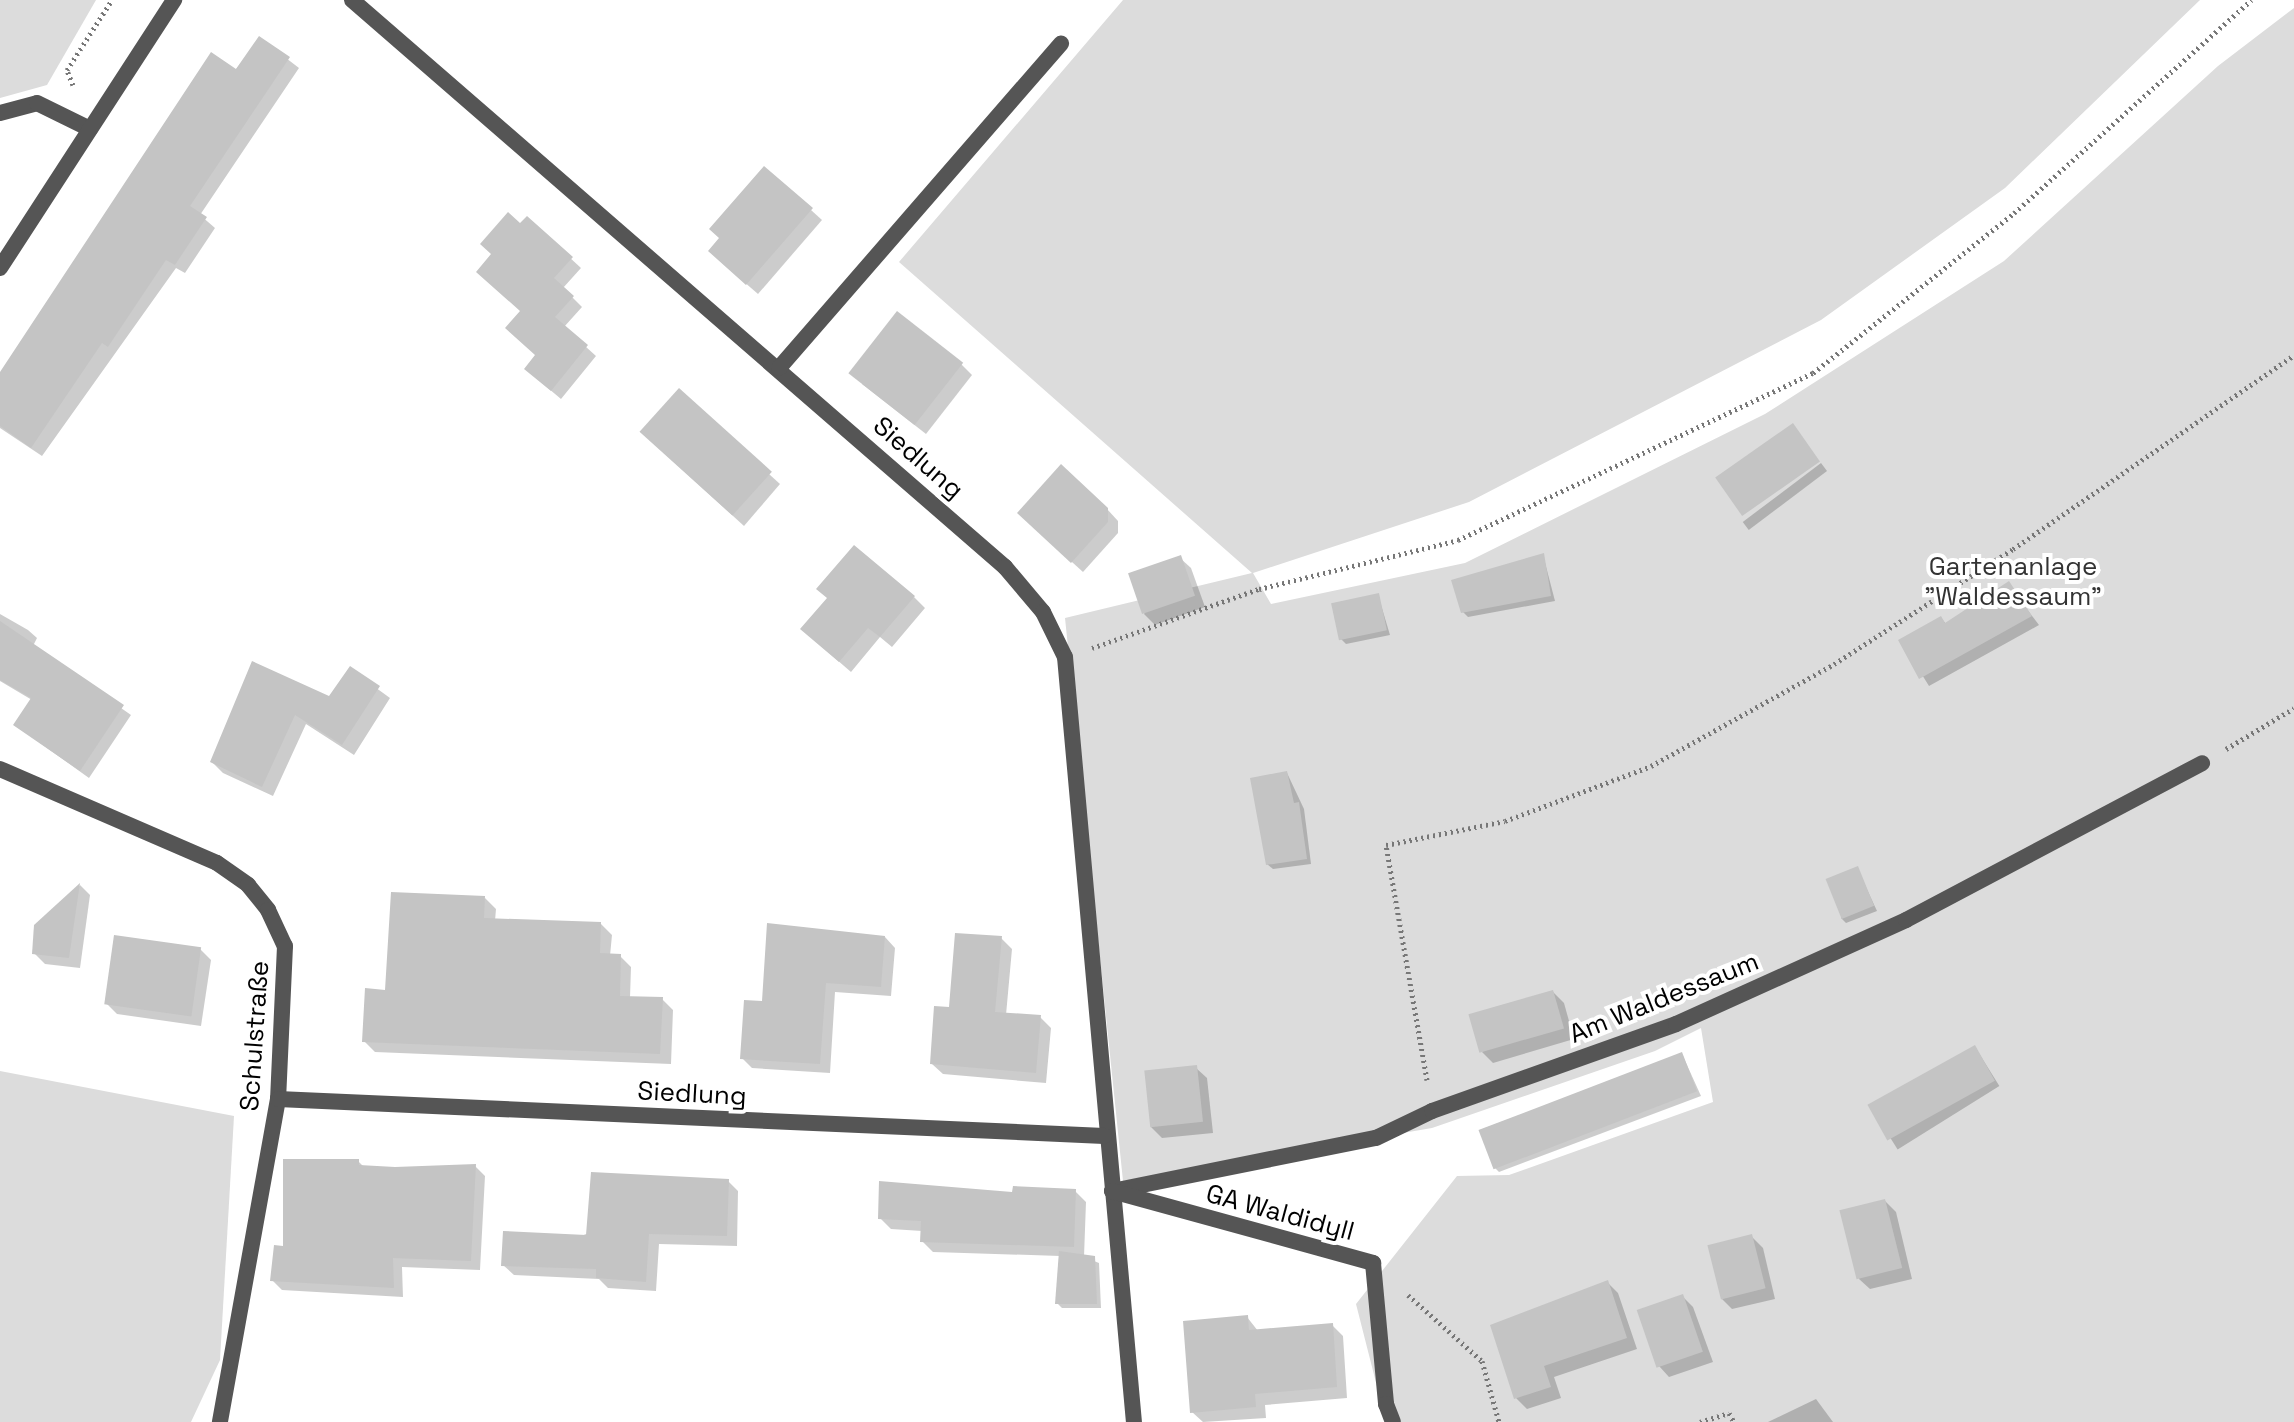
<!DOCTYPE html>
<html>
<head>
<meta charset="utf-8">
<style>
	body { margin:0 }
	#map { position:relative; width:2294px; height:1422px; overflow:hidden; background:#fff; font-family:"Space Grotesk",sans-serif }
	div>[style] { position:absolute }
	[style*='--x'] { left:calc(var(--x)*1px); top:calc(var(--y)*1px); width:calc(var(--w)*1px); rotate:calc(var(--a)*1deg) }
	.green>* { inset:0; background:#dcdcdc }
	.shadow>* { inset:0; background:#0003; transform-origin:0 0 }
	.building>* { inset:0; background:#c4c4c4; transform-origin:0 0 }
	.path>* { height:5px; margin-top:-2.5px; transform-origin:0; background:repeating-linear-gradient(90deg,#777 0 2px,transparent 0 6px) }
	.service>* { height:16px; margin:-8px; padding:0 8px; transform-origin:8px; border-radius:8px; background:#555 }
	.minor>* { height:16px; margin:-8px; padding:0 8px; transform-origin:8px; border-radius:8px; background:#555 }
	span { translate:-50% -50%; white-space:nowrap; text-align:center; line-height:1.15; -webkit-text-stroke:8px #fff; paint-order:stroke }
	.street-label { font-size:26px; color:#000 }
	.park-label { font-size:26px; color:#333 }
</style>
</head>
<body>
<div id="map">
	<div class="green">
		<div style="clip-path:polygon(0 0,96px 0,47px 85px,0 98px)"></div>
		<div style="clip-path:polygon(1123px 0,2200px 0,2005px 188px,1821px 320px,1469px 502px,1253px 573px,1271px 604px,1465px 563px,1765px 414px,2004px 261px,2218px 66px,2294px 8px,2294px 1422px,1386px 1422px,1356px 1304px,1457px 1176px,1509px 1175px,1713px 1102px,1701px 1028px,1655px 1051px,1432px 1128px,1123px 1181px,1065px 618px,1252px 573px,899px 262px)"></div>
		<div style="clip-path:polygon(0 1071px,234px 1116px,220px 1360px,191px 1422px,0 1422px)"></div>
	</div>
	<div class="shadow">
		<div style="clip-path:polygon(260px 38px,299px 68px,200px 215px,215px 228px,185px 273px,176px 268px,42px 456px,0 428px,0 375px)"></div>
		<div style="clip-path:polygon(811px 210px,822px 220px,758px 294px,721px 262px,721px 238px)"></div>
		<div style="clip-path:polygon(527px 218px,581px 268px,563px 288px,582px 307px,564px 327px,596px 356px,561px 399px,536px 378px,537px 355px,522px 312px,521px 226px)"></div>
		<div style="clip-path:polygon(961px 364px,972px 375px,926px 434px,862px 384px)"></div>
		<div style="clip-path:polygon(653px 443px,769px 474px,780px 484px,744px 526px)"></div>
		<div style="left:1821px;top:463px;width:10px;height:98px;rotate:53deg"></div>
		<div style="clip-path:polygon(1107px 509px,1118px 521px,1118px 533px,1083px 572px,1030px 524px)"></div>
		<div style="clip-path:polygon(1543px 555px,1555px 601px,1468px 617px,1463px 612px)"></div>
		<div style="clip-path:polygon(1180px 558px,1191px 568px,1205px 607px,1155px 625px,1144px 614px)"></div>
		<div style="clip-path:polygon(2008px 584px,2039px 625px,1929px 686px,1901px 641px,1941px 618px,1947px 625px)"></div>
		<div style="clip-path:polygon(1378px 595px,1390px 635px,1346px 644px,1341px 639px)"></div>
		<div style="clip-path:polygon(914px 597px,925px 608px,892px 647px,880px 637px,851px 672px,814px 640px)"></div>
		<div style="clip-path:polygon(0 614px,28px 630px,37px 638px,33px 646px,131px 715px,89px 778px,15px 725px,32px 700px,0 681px)"></div>
		<div style="clip-path:polygon(253px 664px,330px 699px,350px 669px,390px 698px,354px 755px,306px 724px,273px 796px,223px 773px,212px 762px)"></div>
		<div style="clip-path:polygon(1287px 773px,1304px 809px,1311px 864px,1273px 869px,1267px 864px)"></div>
		<div style="clip-path:polygon(1857px 868px,1877px 911px,1846px 923px,1841px 918px)"></div>
		<div style="clip-path:polygon(80px 885px,90px 895px,80px 968px,45px 964px,34px 953px)"></div>
		<div style="clip-path:polygon(485px 898px,496px 909px,495px 921px,601px 924px,612px 935px,610px 956px,620px 956px,631px 967px,630px 998px,662px 999px,673px 1010px,671px 1064px,375px 1052px,364px 1041px,386px 992px)"></div>
		<div style="clip-path:polygon(885px 937px,895px 948px,891px 996px,835px 992px,830px 1073px,752px 1068px,742px 1058px,764px 1003px)"></div>
		<div style="clip-path:polygon(1001px 938px,1012px 949px,1006px 1015px,1040px 1017px,1051px 1028px,1046px 1083px,943px 1074px,932px 1064px)"></div>
		<div style="clip-path:polygon(200px 949px,211px 960px,201px 1026px,117px 1014px,106px 1003px)"></div>
		<div style="clip-path:polygon(1553px 992px,1564px 1003px,1574px 1039px,1493px 1063px,1482px 1052px)"></div>
		<div style="left:1975px;top:1047px;width:46px;height:120px;rotate:58deg"></div>
		<div style="clip-path:polygon(1682px 1054px,1701px 1096px,1499px 1172px,1494px 1167px,1480px 1130px)"></div>
		<div style="clip-path:polygon(1196px 1068px,1207px 1078px,1213px 1133px,1162px 1138px,1151px 1127px)"></div>
		<div style="clip-path:polygon(358px 1161px,364px 1167px,395px 1169px,475px 1166px,485px 1176px,480px 1270px,402px 1267px,403px 1297px,282px 1290px,272px 1280px,285px 1248px)"></div>
		<div style="clip-path:polygon(728px 1181px,738px 1191px,737px 1246px,659px 1244px,656px 1291px,608px 1288px,599px 1279px,514px 1275px,503px 1265px)"></div>
		<div style="clip-path:polygon(1075px 1191px,1086px 1202px,1084px 1257px,1099px 1263px,1101px 1308px,1062px 1308px,1057px 1303px,1060px 1256px,933px 1252px,922px 1241px,922px 1231px,891px 1229px,880px 1218px,1014px 1194px)"></div>
		<div style="clip-path:polygon(1885px 1201px,1896px 1212px,1912px 1279px,1870px 1289px,1859px 1279px)"></div>
		<div style="clip-path:polygon(1752px 1237px,1763px 1248px,1775px 1299px,1732px 1309px,1721px 1298px)"></div>
		<div style="clip-path:polygon(1607px 1282px,1618px 1293px,1637px 1349px,1554px 1377px,1561px 1398px,1527px 1409px,1516px 1398px)"></div>
		<div style="clip-path:polygon(1682px 1296px,1693px 1307px,1713px 1362px,1669px 1377px,1659px 1366px)"></div>
		<div style="clip-path:polygon(1247px 1317px,1258px 1331px,1332px 1325px,1343px 1336px,1347px 1398px,1265px 1405px,1266px 1418px,1203px 1422px,1192px 1412px)"></div>
		<div style="clip-path:polygon(1816px 1399px,1833px 1422px,1768px 1422px)"></div>
	</div>
	<div class="building">
		<div style="clip-path:polygon(259px 36px,290px 57px,190px 206px,207px 217px,175px 265px,166px 260px,108px 347px,102px 343px,31px 448px,0 426px,0 372px,211px 52px,236px 69px)"></div>
		<div style="clip-path:polygon(764px 166px,813px 208px,746px 285px,708px 251px,719px 238px,709px 229px)"></div>
		<div style="clip-path:polygon(508px 212px,520px 223px,527px 216px,573px 257px,554px 278px,574px 296px,555px 317px,588px 345px,551px 391px,524px 369px,535px 355px,505px 328px,520px 311px,476px 272px,491px 254px,480px 244px)"></div>
		<div style="left:897px;top:311px;width:84px;height:79px;rotate:38deg"></div>
		<div style="left:679px;top:388px;width:125px;height:59px;rotate:42deg"></div>
		<div style="left:1793px;top:423px;width:47px;height:95px;rotate:55deg"></div>
		<div style="clip-path:polygon(1061px 464px,1108px 508px,1108px 522px,1071px 563px,1017px 513px)"></div>
		<div style="clip-path:polygon(854px 545px,915px 596px,880px 637px,868px 628px,839px 662px,800px 629px,827px 598px,816px 589px)"></div>
		<div style="clip-path:polygon(1544px 553px,1551px 596px,1461px 613px,1451px 580px)"></div>
		<div style="left:1181px;top:555px;width:43px;height:56px;rotate:71deg"></div>
		<div style="clip-path:polygon(2009px 581px,2032px 616px,1919px 679px,1898px 640px,1941px 616px,1945px 623px)"></div>
		<div style="left:1379px;top:593px;width:38px;height:49px;rotate:78deg"></div>
		<div style="clip-path:polygon(0 621px,124px 705px,80px 771px,13px 725px,31px 698px,0 680px)"></div>
		<div style="clip-path:polygon(252px 661px,329px 696px,350px 666px,380px 686px,342px 745px,295px 715px,262px 787px,210px 762px)"></div>
		<div style="clip-path:polygon(1287px 771px,1294px 803px,1299px 802px,1307px 859px,1266px 865px,1250px 778px)"></div>
		<div style="left:1858px;top:866px;width:43px;height:35px;rotate:68deg"></div>
		<div style="clip-path:polygon(80px 883px,69px 958px,32px 954px,34px 925px)"></div>
		<div style="clip-path:polygon(391px 892px,485px 896px,484px 918px,601px 922px,600px 953px,621px 954px,620px 996px,663px 997px,660px 1054px,362px 1042px,365px 988px,385px 990px)"></div>
		<div style="clip-path:polygon(767px 923px,885px 936px,881px 987px,826px 983px,820px 1064px,740px 1059px,744px 1000px,762px 1001px)"></div>
		<div style="clip-path:polygon(955px 933px,1002px 936px,995px 1012px,1041px 1015px,1036px 1073px,930px 1064px,934px 1006px,949px 1007px)"></div>
		<div style="left:114px;top:935px;width:88px;height:70px;rotate:8deg"></div>
		<div style="left:1553px;top:990px;width:40px;height:88px;rotate:74deg"></div>
		<div style="left:1975px;top:1045px;width:41px;height:123px;rotate:61deg"></div>
		<div style="left:1682px;top:1052px;width:42px;height:218px;rotate:69deg"></div>
		<div style="left:1197px;top:1065px;width:57px;height:53px;rotate:84deg"></div>
		<div style="clip-path:polygon(283px 1159px,359px 1159px,359px 1165px,395px 1167px,476px 1164px,471px 1261px,393px 1258px,394px 1288px,270px 1281px,274px 1245px,283px 1246px)"></div>
		<div style="clip-path:polygon(591px 1172px,729px 1179px,727px 1236px,649px 1234px,646px 1282px,596px 1278px,596px 1269px,501px 1266px,503px 1231px,586px 1235px)"></div>
		<div style="clip-path:polygon(879px 1181px,1012px 1192px,1013px 1186px,1076px 1189px,1074px 1247px,920px 1242px,921px 1221px,878px 1219px)"></div>
		<div style="left:1885px;top:1199px;width:71px;height:47px;rotate:76deg"></div>
		<div style="left:1752px;top:1234px;width:56px;height:46px;rotate:76deg"></div>
		<div style="clip-path:polygon(1059px 1251px,1095px 1256px,1097px 1304px,1055px 1304px)"></div>
		<div style="clip-path:polygon(1608px 1280px,1627px 1338px,1544px 1366px,1551px 1387px,1514px 1399px,1490px 1325px)"></div>
		<div style="left:1683px;top:1294px;width:61px;height:49px;rotate:71deg"></div>
		<div style="clip-path:polygon(1248px 1315px,1249px 1330px,1333px 1323px,1337px 1387px,1255px 1394px,1256px 1407px,1190px 1413px,1183px 1321px)"></div>
	</div>
	<div class="path">
		<div style="--x:73;--y:85;--w:16;--a:-112"></div>
		<div style="--x:67;--y:70;--w:83;--a:-57.3"></div>
		<div style="--x:1092;--y:648;--w:177;--a:-19.5"></div>
		<div style="--x:1259;--y:589;--w:205;--a:-13.8"></div>
		<div style="--x:1458;--y:540;--w:392;--a:-25.2"></div>
		<div style="--x:1813;--y:373;--w:257;--a:-38.5"></div>
		<div style="--x:2014;--y:213;--w:319;--a:-41.9"></div>
		<div style="--x:2226;--y:749;--w:79;--a:-31.1"></div>
		<div style="--x:1427;--y:1080;--w:239;--a:-99.9"></div>
		<div style="--x:1386;--y:845;--w:121;--a:-11.4"></div>
		<div style="--x:1505;--y:821;--w:156;--a:-20.6"></div>
		<div style="--x:1651;--y:766;--w:210;--a:-29.1"></div>
		<div style="--x:1834;--y:664;--w:213;--a:-32.7"></div>
		<div style="--x:2013;--y:549;--w:341;--a:-34.6"></div>
		<div style="--x:1408;--y:1295;--w:99;--a:41.7"></div>
		<div style="--x:1482;--y:1361;--w:63;--a:74.4"></div>
		<div style="--x:1700;--y:1422;--w:30;--a:-17"></div>
		<div style="--x:1729;--y:1413;--w:10;--a:61"></div>
	</div>
	<div class="service">
		<div style="--x:1112;--y:1191;--w:269;--a:-11.4"></div>
		<div style="--x:1376;--y:1138;--w:62;--a:-25.7"></div>
		<div style="--x:1432;--y:1111;--w:259;--a:-19.6"></div>
		<div style="--x:1676;--y:1024;--w:252;--a:-24.3"></div>
		<div style="--x:1906;--y:920;--w:335;--a:-27.9"></div>
	</div>
	<div class="minor">
		<div style="--x:352;--y:0;--w:865;--a:40.97"></div>
		<div style="--x:1005;--y:567;--w:59;--a:49.8"></div>
		<div style="--x:1043;--y:612;--w:50;--a:63.9"></div>
		<div style="--x:1065;--y:657;--w:768;--a:84.85"></div>
		<div style="--x:0;--y:113;--w:38;--a:-15"></div>
		<div style="--x:37;--y:103;--w:59;--a:26.1"></div>
		<div style="--x:0;--y:268;--w:320;--a:-57"></div>
		<div style="--x:779;--y:368;--w:430;--a:-49"></div>
		<div style="--x:0;--y:769;--w:236;--a:23.4"></div>
		<div style="--x:217;--y:863;--w:38;--a:35"></div>
		<div style="--x:248;--y:885;--w:32;--a:51"></div>
		<div style="--x:268;--y:910;--w:40;--a:65"></div>
		<div style="--x:285;--y:946;--w:153;--a:92.6"></div>
		<div style="--x:278;--y:1099;--w:328;--a:100.2"></div>
		<div style="--x:278;--y:1099;--w:827;--a:2.56"></div>
		<div style="--x:1112;--y:1191;--w:271;--a:15.4"></div>
		<div style="--x:1373;--y:1263;--w:142;--a:84.7"></div>
		<div style="--x:1386;--y:1404;--w:19;--a:69"></div>
	</div>
	<div class="street-label">
		<span style="left:918px;top:458px;rotate:41deg">Siedlung</span>
		<span style="left:1664px;top:998px;rotate:-22deg">Am Waldessaum</span>
		<span style="left:255px;top:1036px;rotate:-86deg">Schulstraße</span>
		<span style="left:692px;top:1094px;rotate:3deg">Siedlung</span>
		<span style="left:1280px;top:1213px;rotate:15deg">GA Waldidyll</span>
	</div>
	<div class="park-label">
		<span style="left:2013px;top:582px">Gartenanlage<br>"Waldessaum"</span>
	</div>
</div>
</body>
</html>
